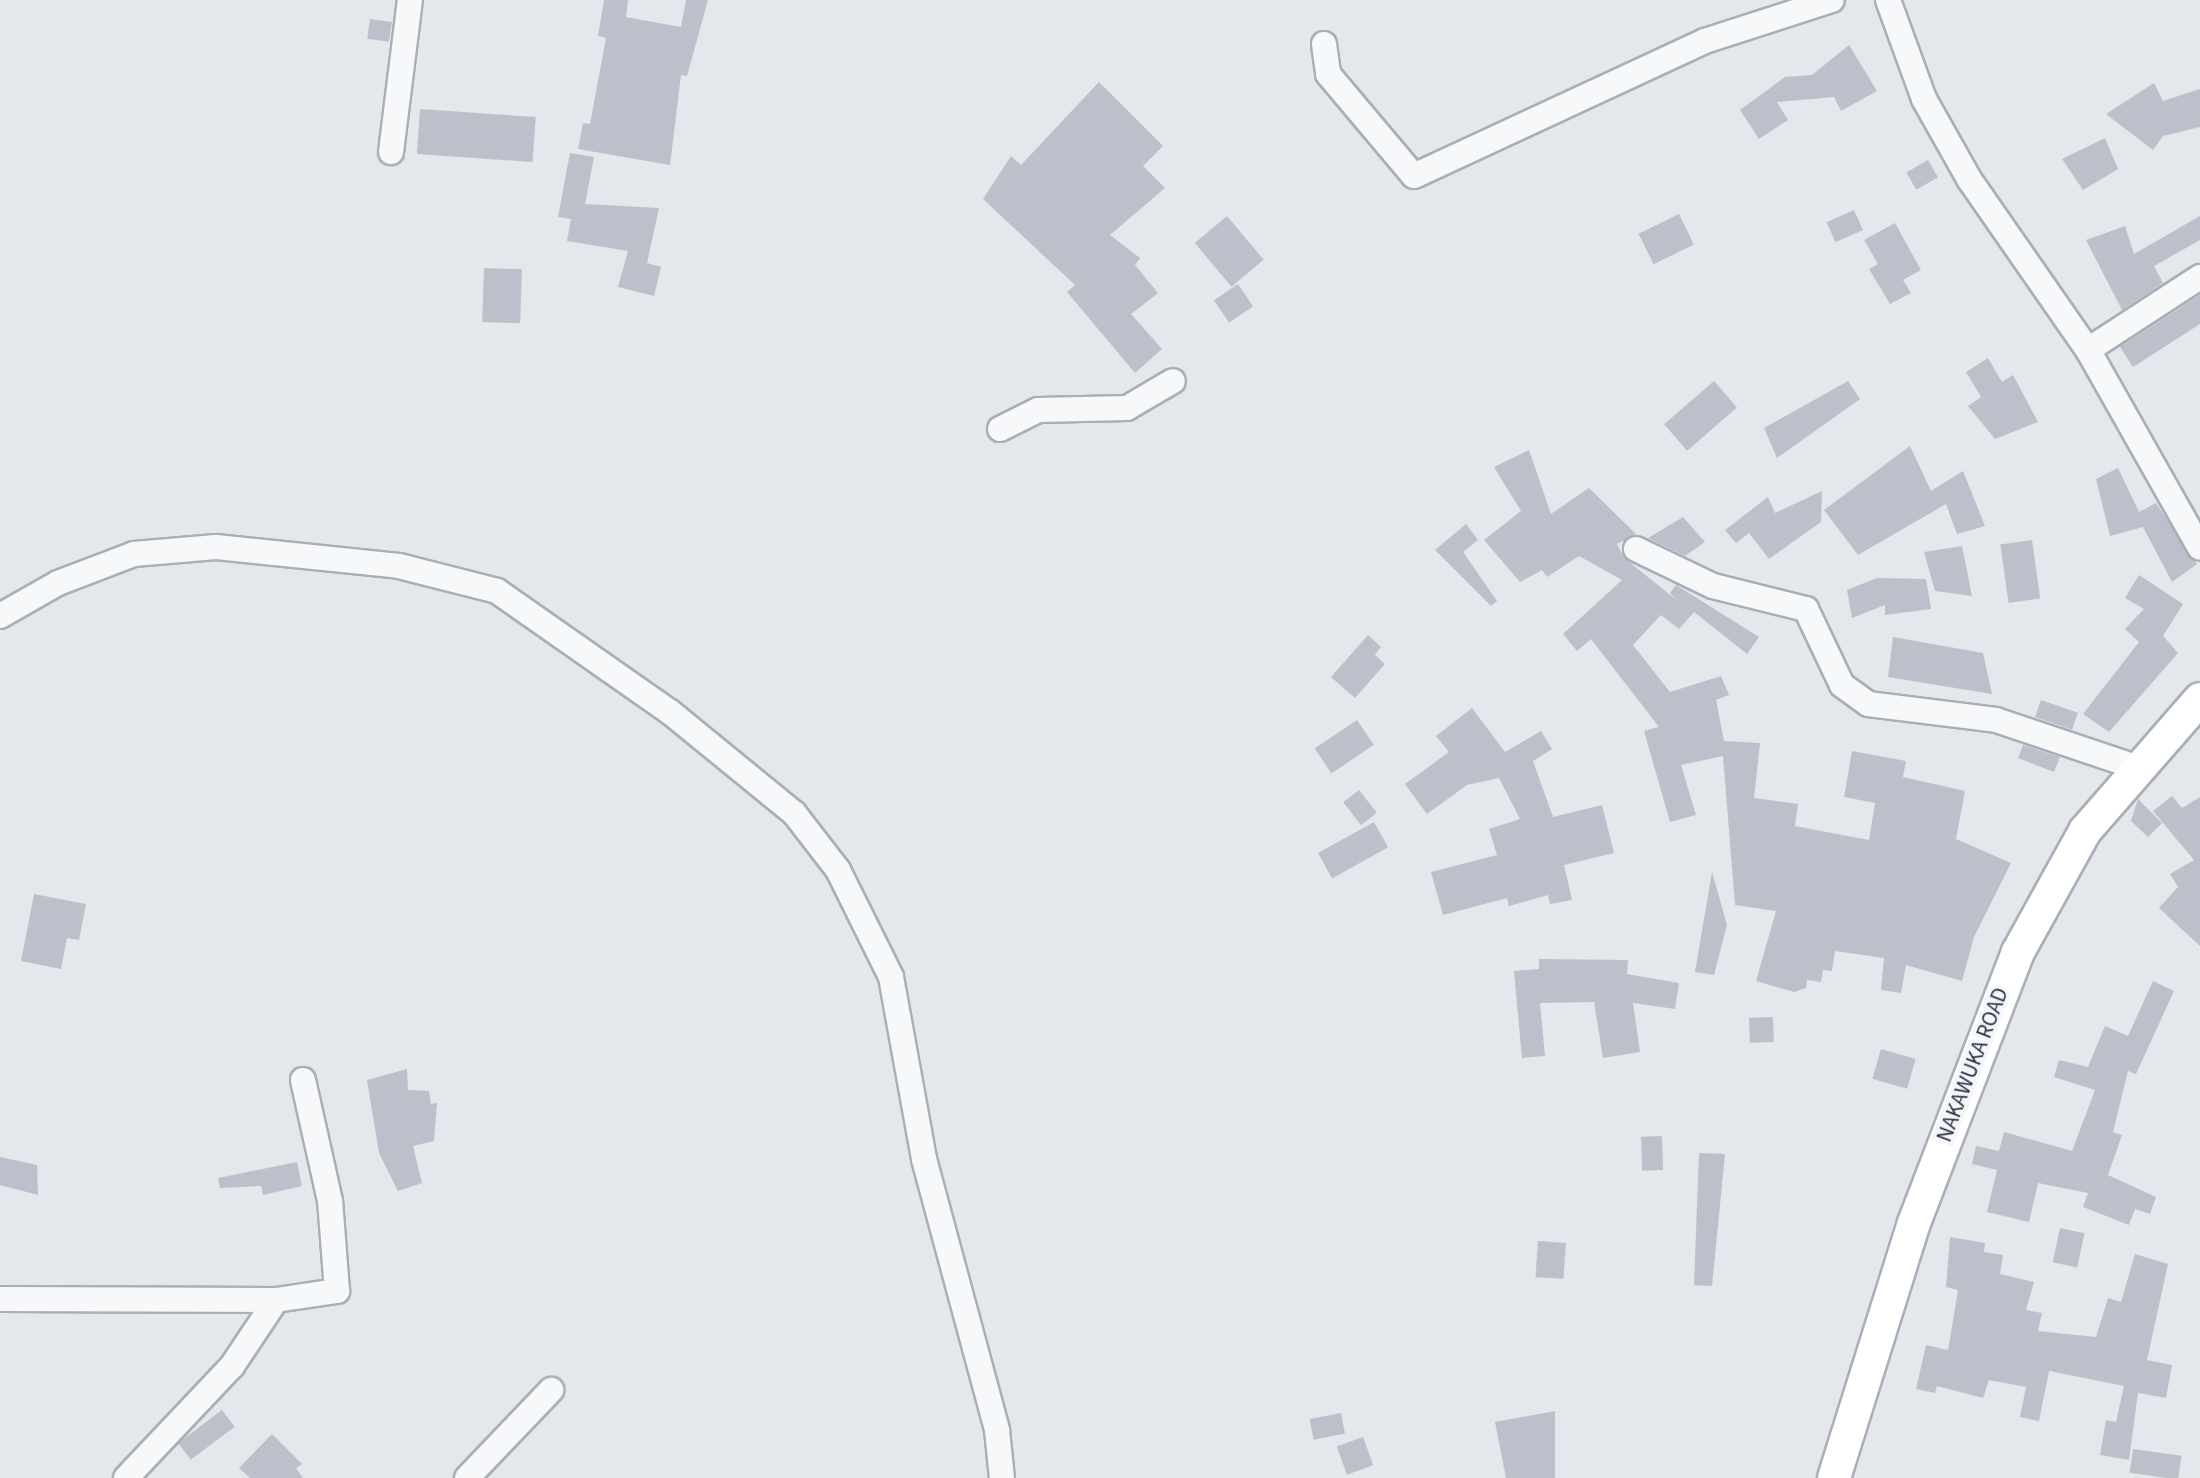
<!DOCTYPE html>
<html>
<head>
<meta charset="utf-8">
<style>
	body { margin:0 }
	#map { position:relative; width:2200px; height:1478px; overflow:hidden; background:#e4e7ec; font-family:"Source Sans 3",sans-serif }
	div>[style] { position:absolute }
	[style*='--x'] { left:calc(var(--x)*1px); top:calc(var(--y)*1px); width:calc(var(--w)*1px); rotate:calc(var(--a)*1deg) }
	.building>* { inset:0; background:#bbc0ca; transform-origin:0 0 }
	.roads { filter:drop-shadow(2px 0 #a9aeb7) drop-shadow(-2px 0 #a9aeb7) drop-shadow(0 2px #a9aeb7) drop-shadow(0 -2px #a9aeb7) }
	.minor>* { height:24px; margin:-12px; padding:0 12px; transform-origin:12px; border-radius:12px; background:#f7f8fa }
	.secondary>* { height:32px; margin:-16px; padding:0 16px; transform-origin:16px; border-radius:16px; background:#fff }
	span { translate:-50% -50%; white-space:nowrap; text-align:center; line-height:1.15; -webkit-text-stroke:8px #f4f6f9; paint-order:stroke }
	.street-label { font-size:22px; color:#2b3445 }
</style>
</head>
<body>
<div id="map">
	<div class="building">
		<div style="clip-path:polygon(604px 0,628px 0,626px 17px,681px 27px,686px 0,708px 0,687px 76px,681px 75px,670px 165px,578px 149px,583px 123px,590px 124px,606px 38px,598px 36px)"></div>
		<div style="left:370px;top:19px;width:22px;height:20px;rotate:8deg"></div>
		<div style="clip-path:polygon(1849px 45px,1877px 91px,1841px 111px,1834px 97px,1777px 102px,1788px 120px,1759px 139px,1740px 110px,1785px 77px,1812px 75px)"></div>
		<div style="clip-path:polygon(1099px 82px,1163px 146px,1143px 166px,1165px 188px,1110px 235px,1140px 258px,1135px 265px,1158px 293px,1131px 314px,1162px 349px,1135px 373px,1067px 292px,1075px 285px,983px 199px,1011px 156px,1021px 165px)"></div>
		<div style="clip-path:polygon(2154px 83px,2163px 101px,2200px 89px,2200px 127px,2163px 136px,2153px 150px,2106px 114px)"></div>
		<div style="left:420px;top:109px;width:116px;height:45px;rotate:4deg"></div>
		<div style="clip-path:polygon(2105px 138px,2118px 169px,2083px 190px,2062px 159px)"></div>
		<div style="clip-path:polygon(570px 153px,594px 157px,585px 204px,659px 208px,647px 263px,661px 267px,654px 296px,618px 287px,628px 251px,567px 241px,571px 219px,558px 217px)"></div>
		<div style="left:1928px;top:160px;width:20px;height:25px;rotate:60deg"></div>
		<div style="left:1854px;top:210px;width:22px;height:30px;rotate:66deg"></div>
		<div style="left:1679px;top:214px;width:34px;height:45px;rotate:64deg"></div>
		<div style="left:1227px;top:216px;width:57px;height:42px;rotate:50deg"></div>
		<div style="clip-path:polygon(2200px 216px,2200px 240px,2154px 266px,2163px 283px,2122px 310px,2086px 240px,2125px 226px,2134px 254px)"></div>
		<div style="clip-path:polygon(1895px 223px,1921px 270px,1903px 280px,1911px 293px,1890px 304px,1869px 269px,1878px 264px,1864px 240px)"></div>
		<div style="left:484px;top:268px;width:38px;height:54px;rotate:2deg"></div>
		<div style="left:1238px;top:284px;width:27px;height:29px;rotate:56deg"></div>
		<div style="clip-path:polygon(2200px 295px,2200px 324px,2133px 367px,2120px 347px)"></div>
		<div style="clip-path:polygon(1988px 358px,2002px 382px,2013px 375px,2038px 422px,1995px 439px,1968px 406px,1981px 397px,1966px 372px)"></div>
		<div style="left:1714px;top:381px;width:35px;height:66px;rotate:49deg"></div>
		<div style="clip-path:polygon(1848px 381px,1860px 399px,1777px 458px,1764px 428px)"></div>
		<div style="clip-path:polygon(1910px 446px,1931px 491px,1963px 471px,1985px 526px,1957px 534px,1946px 504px,1858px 555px,1824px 510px)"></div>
		<div style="clip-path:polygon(1529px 450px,1551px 514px,1589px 488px,1636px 534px,1617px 544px,1624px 558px,1678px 601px,1670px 593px,1676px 585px,1759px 637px,1747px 654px,1694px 612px,1679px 629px,1661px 615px,1633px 645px,1670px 692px,1721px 676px,1729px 695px,1716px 700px,1724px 741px,1760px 743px,1754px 798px,1798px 804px,1795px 826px,1869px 840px,1875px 803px,1844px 797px,1852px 751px,1906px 761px,1903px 777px,1965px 791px,1956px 839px,2011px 863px,1974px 937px,1962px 981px,1906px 965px,1901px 993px,1881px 990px,1884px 958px,1835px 951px,1832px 971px,1823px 970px,1821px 982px,1807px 980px,1806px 988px,1794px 992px,1756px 981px,1776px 911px,1735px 905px,1723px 756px,1681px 765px,1696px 815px,1670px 822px,1644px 731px,1659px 727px,1591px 639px,1577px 651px,1563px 634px,1622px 580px,1579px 556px,1547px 577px,1542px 570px,1520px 582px,1484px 540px,1521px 511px,1494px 467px)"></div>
		<div style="clip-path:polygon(2118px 468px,2139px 512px,2156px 503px,2197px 564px,2172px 582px,2143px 527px,2110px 536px,2096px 479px)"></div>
		<div style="clip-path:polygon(1822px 491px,1821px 522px,1769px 559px,1749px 533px,1736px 543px,1725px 530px,1768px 497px,1775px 513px)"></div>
		<div style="clip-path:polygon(1683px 517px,1705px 542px,1685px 556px,1648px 538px)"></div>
		<div style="clip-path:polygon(1466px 524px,1478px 540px,1463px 552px,1497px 601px,1491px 606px,1435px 550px)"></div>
		<div style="left:2032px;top:540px;width:59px;height:32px;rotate:82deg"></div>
		<div style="clip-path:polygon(1962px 546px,1972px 596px,1935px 591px,1924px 552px)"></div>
		<div style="clip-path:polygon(2139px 575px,2183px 604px,2163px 636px,2178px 653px,2109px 732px,2083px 714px,2139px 642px,2125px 629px,2144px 609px,2125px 598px)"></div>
		<div style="clip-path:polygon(1877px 578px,1926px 579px,1931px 609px,1885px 615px,1885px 605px,1852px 618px,1847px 590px)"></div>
		<div style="clip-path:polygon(1368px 635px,1381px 647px,1375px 655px,1385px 664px,1355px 698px,1331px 677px)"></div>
		<div style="clip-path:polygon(1893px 637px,1983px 653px,1992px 694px,1888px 677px)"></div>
		<div style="left:2041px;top:700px;width:39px;height:18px;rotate:19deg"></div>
		<div style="clip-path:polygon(1472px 708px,1505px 752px,1541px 731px,1552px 749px,1533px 761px,1553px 817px,1602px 805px,1614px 853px,1564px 865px,1572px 900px,1550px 904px,1548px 895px,1509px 906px,1507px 898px,1443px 915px,1431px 872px,1497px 855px,1489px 829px,1520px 819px,1499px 778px,1467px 785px,1427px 814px,1405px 784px,1449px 752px,1436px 736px)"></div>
		<div style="left:1357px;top:720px;width:30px;height:51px;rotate:56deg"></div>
		<div style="clip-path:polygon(2023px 745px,2060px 757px,2054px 772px,2018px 758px)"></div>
		<div style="left:1359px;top:790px;width:29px;height:20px;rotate:52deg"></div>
		<div style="clip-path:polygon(2172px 796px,2182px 808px,2200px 797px,2200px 946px,2159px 908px,2178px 887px,2170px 874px,2194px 860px,2153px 811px)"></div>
		<div style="clip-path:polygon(2138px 799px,2162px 823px,2148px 837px,2131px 821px)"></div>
		<div style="left:1374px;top:822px;width:29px;height:64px;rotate:61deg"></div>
		<div style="clip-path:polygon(1712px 872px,1727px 925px,1714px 975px,1695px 972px)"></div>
		<div style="clip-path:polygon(34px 894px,86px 904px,79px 940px,67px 938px,61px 969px,21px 961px)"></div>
		<div style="clip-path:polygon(1539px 959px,1628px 960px,1627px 974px,1679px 983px,1675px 1009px,1633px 1003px,1640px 1052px,1603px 1058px,1594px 1002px,1540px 1003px,1545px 1056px,1522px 1058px,1514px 971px,1539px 969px)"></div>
		<div style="clip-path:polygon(2153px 981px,2174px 991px,2136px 1074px,2128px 1071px,2113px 1132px,2122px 1135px,2108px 1175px,2156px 1197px,2150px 1214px,2135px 1209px,2129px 1225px,2083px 1207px,2088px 1193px,2038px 1183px,2029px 1222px,1987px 1212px,1997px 1170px,1972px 1164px,1976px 1146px,1999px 1151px,2004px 1132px,2072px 1151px,2095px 1090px,2054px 1077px,2059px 1060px,2088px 1067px,2105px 1026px,2128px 1036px)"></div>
		<div style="left:1773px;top:1017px;width:25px;height:24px;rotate:88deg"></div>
		<div style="left:1881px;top:1049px;width:36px;height:31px;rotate:16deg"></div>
		<div style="clip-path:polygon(407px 1069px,408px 1090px,429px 1091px,431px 1104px,437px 1103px,434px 1141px,413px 1146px,422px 1183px,398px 1191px,379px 1153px,367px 1080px)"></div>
		<div style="left:1662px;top:1136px;width:34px;height:21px;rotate:88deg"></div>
		<div style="clip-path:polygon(1699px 1153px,1725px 1154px,1712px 1286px,1694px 1285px)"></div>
		<div style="clip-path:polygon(0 1157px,37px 1165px,38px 1195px,0 1185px)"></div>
		<div style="clip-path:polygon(297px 1162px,302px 1186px,263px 1195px,261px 1186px,220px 1188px,218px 1178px)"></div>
		<div style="left:2060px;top:1228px;width:25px;height:35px;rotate:12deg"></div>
		<div style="clip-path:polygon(1950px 1237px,1985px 1243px,1984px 1252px,2003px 1255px,2000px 1274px,2034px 1282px,2026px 1310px,2042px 1313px,2038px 1331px,2096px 1337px,2108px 1298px,2121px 1302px,2135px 1254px,2168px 1264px,2147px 1360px,2172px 1365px,2166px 1398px,2138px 1393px,2129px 1460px,2100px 1455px,2106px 1420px,2116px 1422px,2124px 1386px,2049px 1371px,2039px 1421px,2020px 1417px,2026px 1387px,1989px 1380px,1983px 1398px,1937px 1386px,1935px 1393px,1916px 1389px,1926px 1345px,1948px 1350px,1958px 1290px,1946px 1287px)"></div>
		<div style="left:1538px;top:1241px;width:28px;height:36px;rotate:4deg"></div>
		<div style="left:222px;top:1410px;width:21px;height:55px;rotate:53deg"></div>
		<div style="clip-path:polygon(1555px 1411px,1555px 1478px,1506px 1478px,1495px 1422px)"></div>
		<div style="left:1341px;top:1413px;width:21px;height:32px;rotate:79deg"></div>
		<div style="clip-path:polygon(272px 1434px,302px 1464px,296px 1468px,303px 1478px,250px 1478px,239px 1468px)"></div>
		<div style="left:1363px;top:1437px;width:30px;height:28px;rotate:70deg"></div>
		<div style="left:2133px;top:1449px;width:49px;height:24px;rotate:8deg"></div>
	</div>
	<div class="roads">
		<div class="minor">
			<div style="--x:1888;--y:0;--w:105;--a:70"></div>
			<div style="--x:1924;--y:99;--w:92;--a:60.6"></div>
			<div style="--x:1969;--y:179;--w:208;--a:55.2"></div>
			<div style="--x:2088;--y:350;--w:227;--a:60.5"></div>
			<div style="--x:1324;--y:44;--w:30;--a:82"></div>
			<div style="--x:1328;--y:74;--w:133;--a:49.9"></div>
			<div style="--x:1414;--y:176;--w:321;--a:-24.9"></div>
			<div style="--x:1705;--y:41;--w:133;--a:-17.9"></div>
			<div style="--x:391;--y:152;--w:153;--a:-82.9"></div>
			<div style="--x:2088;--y:350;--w:134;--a:-33.1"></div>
			<div style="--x:1000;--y:429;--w:42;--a:-26.6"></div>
			<div style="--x:1038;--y:410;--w:89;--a:-1.3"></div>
			<div style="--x:1127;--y:408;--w:53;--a:-30.4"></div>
			<div style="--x:1636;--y:549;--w:85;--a:25.7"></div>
			<div style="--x:1713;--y:586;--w:96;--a:13.9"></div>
			<div style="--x:1806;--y:609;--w:84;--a:64.7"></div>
			<div style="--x:1842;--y:685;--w:32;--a:36"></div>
			<div style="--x:1868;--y:704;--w:129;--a:7.1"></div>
			<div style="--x:1996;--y:720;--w:148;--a:18.6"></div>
			<div style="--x:0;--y:616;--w:67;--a:-29.6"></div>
			<div style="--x:58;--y:583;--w:81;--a:-20.9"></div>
			<div style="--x:134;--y:554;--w:82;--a:-4.9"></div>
			<div style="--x:216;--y:547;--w:184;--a:5.9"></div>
			<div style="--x:399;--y:566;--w:101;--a:14.3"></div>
			<div style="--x:497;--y:591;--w:211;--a:35"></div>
			<div style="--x:670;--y:712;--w:160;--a:39.2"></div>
			<div style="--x:794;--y:813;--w:72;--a:52.3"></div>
			<div style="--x:838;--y:870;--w:119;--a:63.6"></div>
			<div style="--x:891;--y:977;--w:185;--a:79.7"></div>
			<div style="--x:924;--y:1159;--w:281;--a:74.9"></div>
			<div style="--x:997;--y:1430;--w:48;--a:84.1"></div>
			<div style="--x:0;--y:1299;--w:276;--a:0.2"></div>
			<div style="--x:276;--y:1300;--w:62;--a:-8.4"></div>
			<div style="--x:337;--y:1291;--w:90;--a:-94.4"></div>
			<div style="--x:330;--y:1201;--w:124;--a:-102.6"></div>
			<div style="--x:126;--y:1478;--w:154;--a:-46.6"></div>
			<div style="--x:232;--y:1366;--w:79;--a:-56.3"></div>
			<div style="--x:467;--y:1478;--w:122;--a:-46.3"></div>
		</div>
		<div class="secondary">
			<div style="--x:1834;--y:1478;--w:267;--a:-72.6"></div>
			<div style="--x:1914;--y:1223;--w:290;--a:-69"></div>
			<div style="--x:2018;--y:952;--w:138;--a:-61"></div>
			<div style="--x:2085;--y:831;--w:175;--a:-48.9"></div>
		</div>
	</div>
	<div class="street-label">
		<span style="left:1973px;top:1065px;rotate:-69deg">NAKAWUKA ROAD</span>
	</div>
</div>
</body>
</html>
